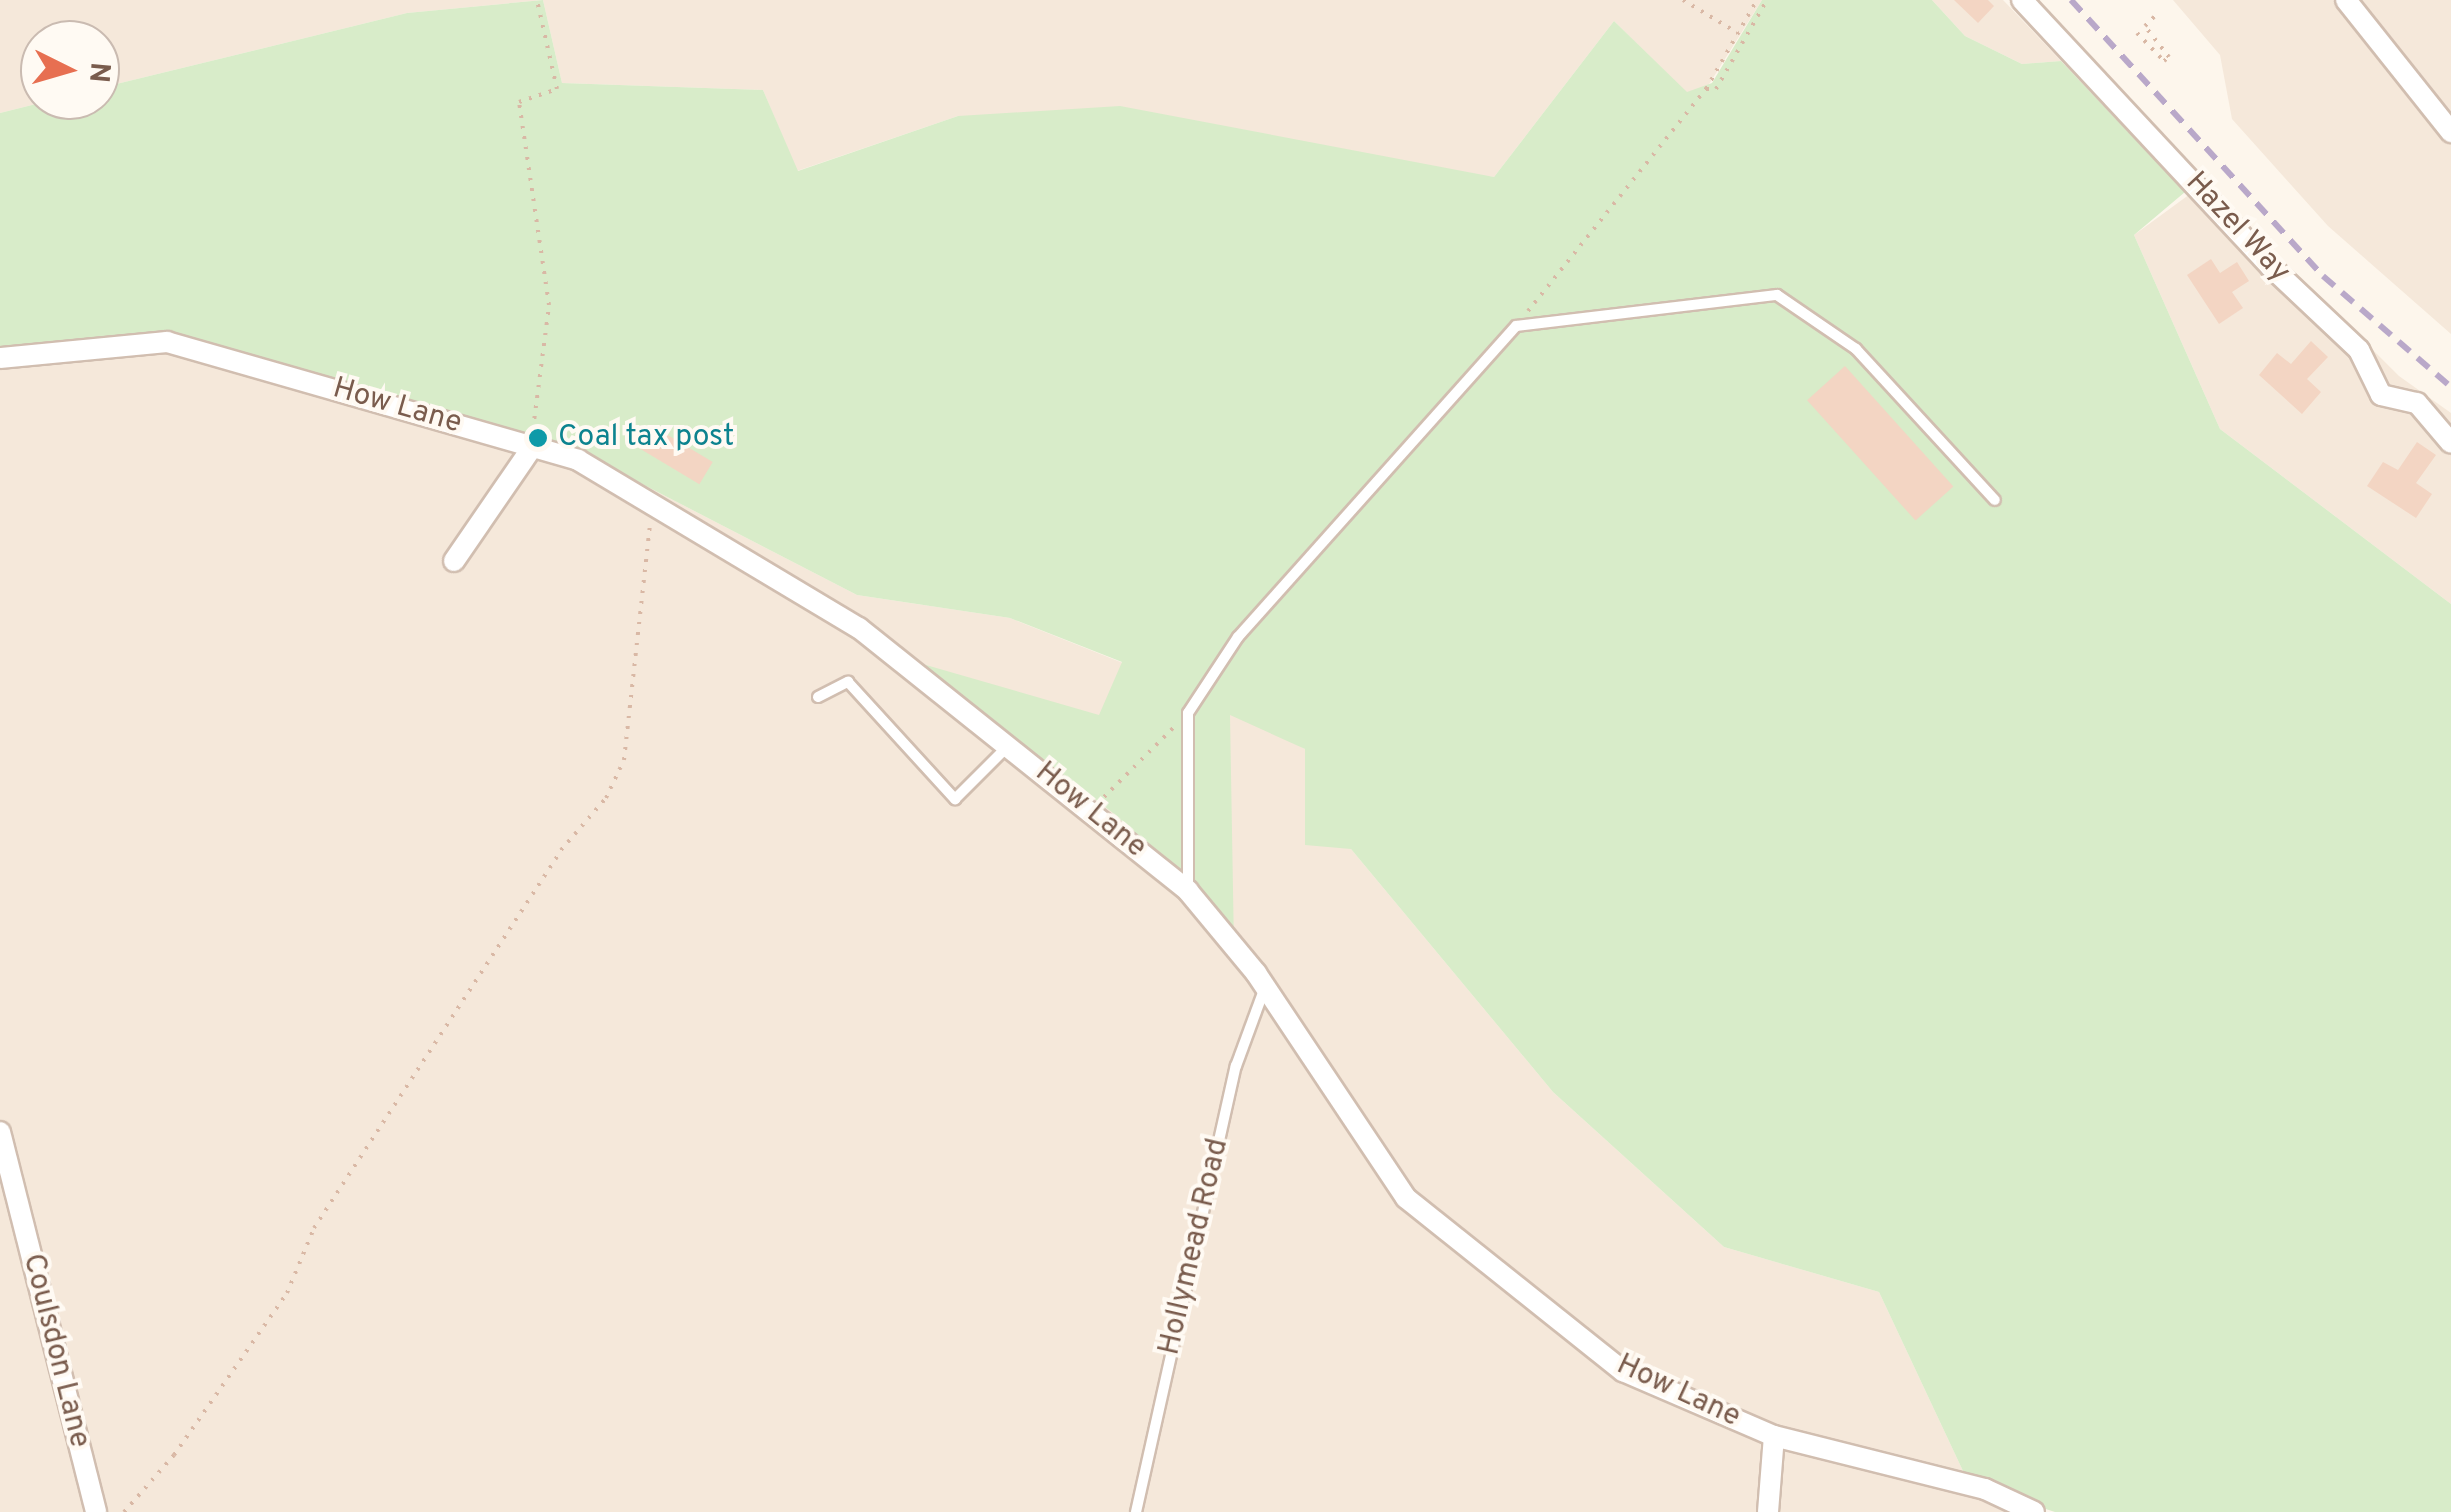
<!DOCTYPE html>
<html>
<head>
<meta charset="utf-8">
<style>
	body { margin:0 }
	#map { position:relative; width:2451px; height:1512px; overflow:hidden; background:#fdf6ec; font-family:Overpass,sans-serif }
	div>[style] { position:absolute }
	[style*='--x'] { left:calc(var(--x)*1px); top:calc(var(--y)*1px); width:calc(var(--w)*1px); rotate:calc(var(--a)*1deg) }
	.residential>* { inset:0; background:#f5e8da }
	.green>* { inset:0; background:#d8ecc9 }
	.building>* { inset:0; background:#f3d5c3; transform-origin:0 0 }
	.path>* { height:4px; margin-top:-2px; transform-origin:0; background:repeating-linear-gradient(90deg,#d9b8a5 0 2.5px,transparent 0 10.5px) }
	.roads { filter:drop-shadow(2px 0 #d1beb0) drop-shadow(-2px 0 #d1beb0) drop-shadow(0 2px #d1beb0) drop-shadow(0 -2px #d1beb0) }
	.service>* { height:10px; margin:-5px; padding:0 5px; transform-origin:5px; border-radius:5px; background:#fff }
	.minor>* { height:20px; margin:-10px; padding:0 10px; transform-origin:10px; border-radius:10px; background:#fff }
	.rail>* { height:6px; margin-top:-3px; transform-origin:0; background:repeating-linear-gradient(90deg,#b9a8c9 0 15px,transparent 0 25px) }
	.dots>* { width:28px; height:28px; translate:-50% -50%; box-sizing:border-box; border:5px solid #fffaf3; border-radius:50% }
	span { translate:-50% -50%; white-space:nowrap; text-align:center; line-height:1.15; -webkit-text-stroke:8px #fffaf3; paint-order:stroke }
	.street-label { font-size:30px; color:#7a5c4d }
	.culture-label { font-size:30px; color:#0d838f }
	.left { translate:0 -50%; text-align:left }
	.north { position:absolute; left:20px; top:20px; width:100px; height:100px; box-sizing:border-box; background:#fffaf3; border:2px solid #cabbb1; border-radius:50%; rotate:95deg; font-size:28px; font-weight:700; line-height:40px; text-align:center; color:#7a5c4d }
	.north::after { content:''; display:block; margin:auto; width:35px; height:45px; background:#e76f51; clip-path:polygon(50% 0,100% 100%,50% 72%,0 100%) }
</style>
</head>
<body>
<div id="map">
	<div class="residential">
		<div style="clip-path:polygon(0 0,1762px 0,1706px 89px,1687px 93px,1614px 21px,1494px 177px,958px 116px,797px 171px,763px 90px,562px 83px,543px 0,407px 13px,100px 88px,100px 40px,40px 40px,40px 100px,52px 100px,0 113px)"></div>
		<div style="clip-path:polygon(1932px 0,2003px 0,2061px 61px,2022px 64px,1965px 36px)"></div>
		<div style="clip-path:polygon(2173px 0,2451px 0,2451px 334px,2328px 226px,2232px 119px,2220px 55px)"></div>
		<div style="clip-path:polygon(2205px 183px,2399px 376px,2451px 413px,2451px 604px,2220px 429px,2134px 235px)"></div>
		<div style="clip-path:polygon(165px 350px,584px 454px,857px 595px,1010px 618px,1201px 694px,1305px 749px,1351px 849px,1553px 1092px,1724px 1247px,1879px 1292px,1963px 1471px,2022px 1512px,0 1512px,0 360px)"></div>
	</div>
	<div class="green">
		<div style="clip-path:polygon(543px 0,562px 83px,763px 90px,798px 171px,958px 116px,1120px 106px,1494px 177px,1614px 21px,1687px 92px,1712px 83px,1762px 0,1932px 0,1965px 36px,2022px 64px,2061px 61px,2185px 192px,2134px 235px,2220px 429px,2451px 604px,2451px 1512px,2055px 1512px,1985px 1489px,1963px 1471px,1879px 1292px,1724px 1247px,1553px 1092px,1351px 849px,1305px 845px,1305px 749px,1230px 715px,1234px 947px,1117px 816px,912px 661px,1099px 715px,1122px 662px,1010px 618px,857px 595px,584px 454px,505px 427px,166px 339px,0 351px,0 113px,52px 100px,100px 100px,100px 88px,407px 13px)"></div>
	</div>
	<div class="building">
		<div style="clip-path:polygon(1954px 0,1988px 0,1994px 6px,1978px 23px)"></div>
		<div style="clip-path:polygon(2211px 259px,2220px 273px,2237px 262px,2249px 281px,2232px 292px,2243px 308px,2219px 324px,2187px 275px)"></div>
		<div style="clip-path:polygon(2311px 341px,2328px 357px,2307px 379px,2321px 392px,2302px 414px,2259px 375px,2277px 353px,2291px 364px)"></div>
		<div style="left:1845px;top:366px;width:162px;height:51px;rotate:48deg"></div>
		<div style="left:651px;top:425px;width:72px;height:26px;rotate:31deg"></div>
		<div style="clip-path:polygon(2417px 442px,2436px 455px,2416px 483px,2432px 494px,2416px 518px,2367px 486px,2383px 462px,2398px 470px)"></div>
	</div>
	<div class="path">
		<div style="--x:1683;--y:0;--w:64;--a:31"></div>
		<div style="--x:2137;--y:33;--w:39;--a:46"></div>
		<div style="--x:2164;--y:61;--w:6;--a:-39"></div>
		<div style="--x:2169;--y:57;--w:39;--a:-128"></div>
		<div style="--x:2145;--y:26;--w:16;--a:-45"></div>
		<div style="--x:1706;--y:89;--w:10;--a:0"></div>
		<div style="--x:1716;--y:89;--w:103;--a:-60.2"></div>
		<div style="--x:1528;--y:311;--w:285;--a:-51.3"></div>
		<div style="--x:1706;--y:89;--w:103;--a:-60.2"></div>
		<div style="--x:533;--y:429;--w:125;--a:-82.6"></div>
		<div style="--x:549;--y:305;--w:205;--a:-98.4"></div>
		<div style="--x:519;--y:102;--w:40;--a:-18.9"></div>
		<div style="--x:557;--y:89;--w:91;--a:-102.7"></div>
		<div style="--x:1104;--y:797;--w:100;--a:-45"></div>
		<div style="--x:124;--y:1512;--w:76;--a:-48.7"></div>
		<div style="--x:174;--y:1455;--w:198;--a:-55.1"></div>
		<div style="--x:287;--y:1293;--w:70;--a:-67.4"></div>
		<div style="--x:314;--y:1228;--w:452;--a:-56.8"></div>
		<div style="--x:561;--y:850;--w:69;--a:-49.1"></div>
		<div style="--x:606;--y:798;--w:42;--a:-64.7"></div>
		<div style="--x:624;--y:760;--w:238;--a:-83.7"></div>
	</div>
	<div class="roads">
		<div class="service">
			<div style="--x:818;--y:697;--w:34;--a:-27"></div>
			<div style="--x:848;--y:682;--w:159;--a:47.6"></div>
			<div style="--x:955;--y:799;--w:75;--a:-45"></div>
			<div style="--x:1188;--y:890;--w:177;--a:-90"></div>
			<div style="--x:1188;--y:713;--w:91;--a:-56.7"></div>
			<div style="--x:1238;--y:637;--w:417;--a:-48.2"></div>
			<div style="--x:1516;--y:326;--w:263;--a:-6.8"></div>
			<div style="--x:1777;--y:295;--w:96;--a:34.4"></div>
			<div style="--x:1856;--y:349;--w:205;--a:47.4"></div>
			<div style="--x:1136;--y:1512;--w:457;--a:-77.4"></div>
			<div style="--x:1236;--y:1066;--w:84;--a:-69.8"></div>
		</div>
		<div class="minor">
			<div style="--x:2022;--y:0;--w:364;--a:47"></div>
			<div style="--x:2270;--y:266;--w:122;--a:43.3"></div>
			<div style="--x:2359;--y:350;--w:50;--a:63.9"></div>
			<div style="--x:2381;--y:395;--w:37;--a:13"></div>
			<div style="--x:2417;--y:403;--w:52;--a:49.6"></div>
			<div style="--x:2346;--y:0;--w:169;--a:51.5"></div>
			<div style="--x:0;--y:358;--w:168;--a:-5.5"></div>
			<div style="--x:167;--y:342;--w:428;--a:16"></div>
			<div style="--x:578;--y:460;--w:327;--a:30.9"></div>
			<div style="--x:859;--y:628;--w:421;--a:38.6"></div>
			<div style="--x:1188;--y:891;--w:107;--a:50.3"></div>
			<div style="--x:1256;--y:973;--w:270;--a:56.3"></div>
			<div style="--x:1406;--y:1198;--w:278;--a:38.6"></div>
			<div style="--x:1623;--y:1371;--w:164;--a:23.3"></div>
			<div style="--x:1774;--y:1436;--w:218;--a:14.1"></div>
			<div style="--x:1985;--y:1489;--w:54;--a:25.1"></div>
			<div style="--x:454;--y:561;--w:140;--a:-55.5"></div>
			<div style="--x:0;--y:1132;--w:392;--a:75.8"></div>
			<div style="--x:1768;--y:1512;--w:76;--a:-85.5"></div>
		</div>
	</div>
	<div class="rail">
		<div style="--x:2071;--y:0;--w:374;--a:47.6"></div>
		<div style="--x:2323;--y:276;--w:169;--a:40.9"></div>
	</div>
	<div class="dots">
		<div style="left:538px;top:438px;background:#0f9aa8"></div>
	</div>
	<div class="street-label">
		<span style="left:2237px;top:228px;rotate:47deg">Hazel Way</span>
		<span style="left:397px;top:407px;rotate:16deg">How Lane</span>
		<span style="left:1090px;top:811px;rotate:39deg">How Lane</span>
		<span style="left:1195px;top:1247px;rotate:-77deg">Hollymead Road</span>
		<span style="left:55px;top:1351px;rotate:76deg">Coulsdon Lane</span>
		<span style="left:1678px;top:1392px;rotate:25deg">How Lane</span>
	</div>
	<div class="culture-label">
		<span class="left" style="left:558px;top:438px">Coal tax post</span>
	</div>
	<div class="north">N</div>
</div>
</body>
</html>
